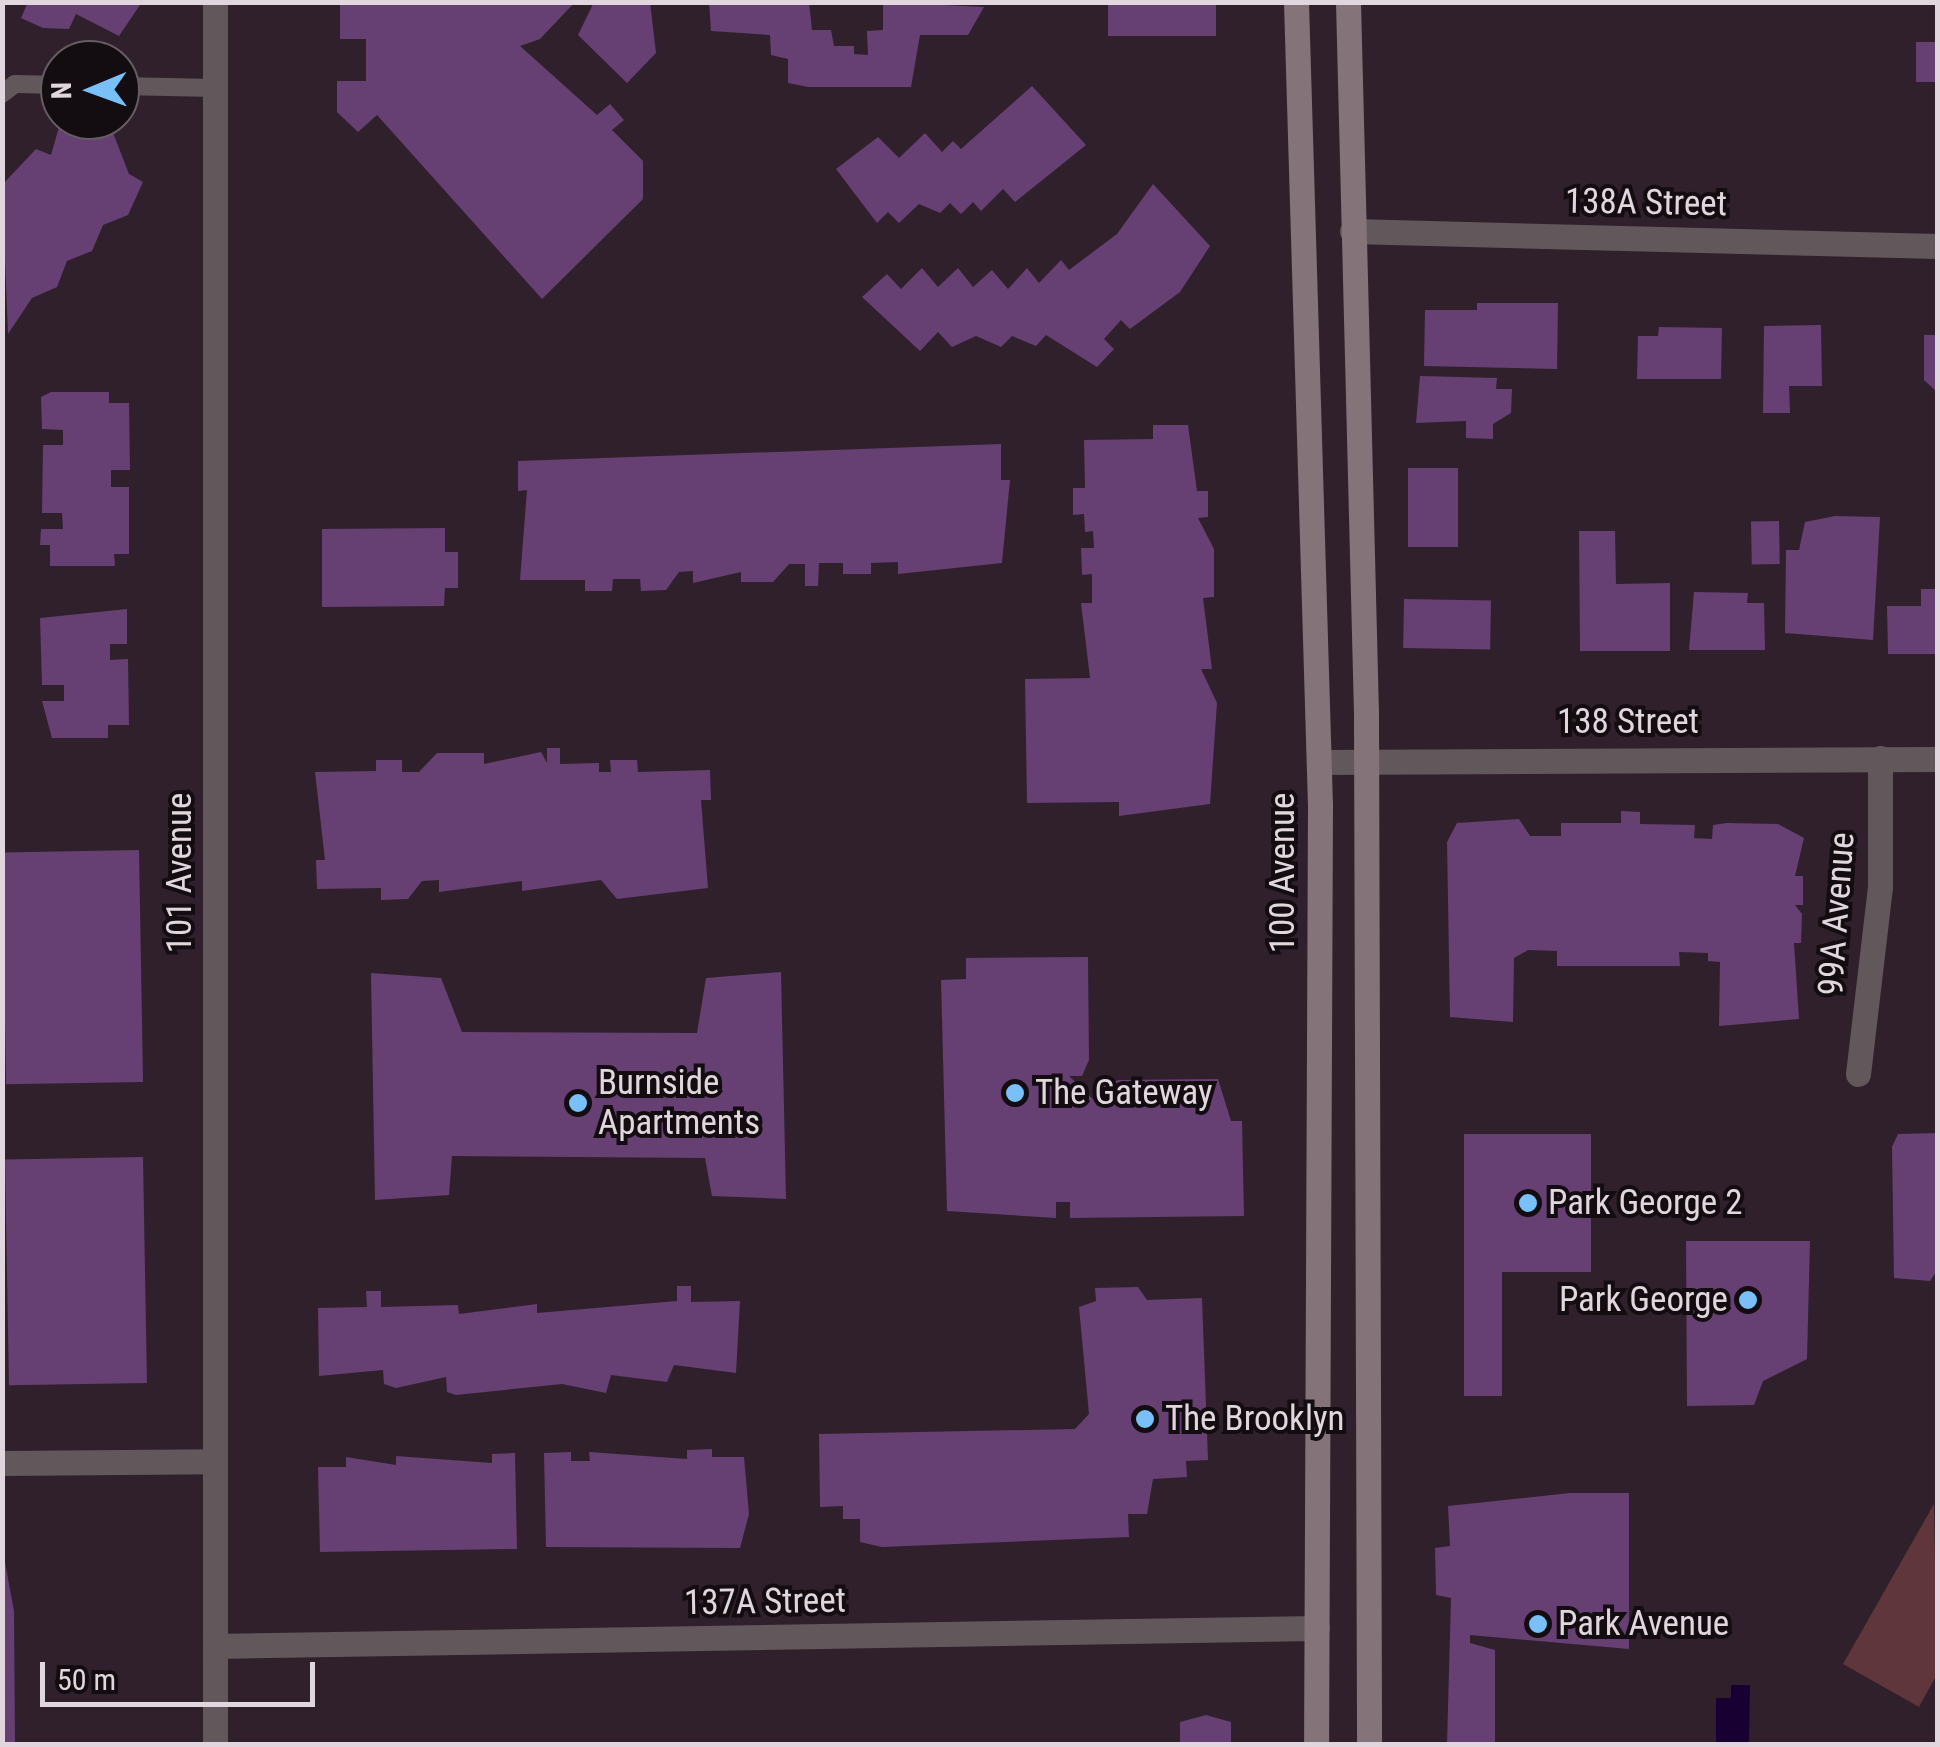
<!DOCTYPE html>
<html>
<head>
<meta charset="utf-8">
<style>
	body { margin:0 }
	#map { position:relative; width:1940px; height:1747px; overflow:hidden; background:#30202c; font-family:"Roboto Condensed",sans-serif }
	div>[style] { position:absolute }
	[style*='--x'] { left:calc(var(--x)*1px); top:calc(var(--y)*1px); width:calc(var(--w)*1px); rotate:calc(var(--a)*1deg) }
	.green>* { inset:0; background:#5f363c }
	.water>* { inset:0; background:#180033 }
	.building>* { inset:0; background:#663f73; transform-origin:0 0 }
	.lane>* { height:18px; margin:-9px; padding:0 9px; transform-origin:9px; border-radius:9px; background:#62575b }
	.street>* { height:25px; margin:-12.5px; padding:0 12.5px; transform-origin:12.5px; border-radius:12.5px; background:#62575b }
	.secondary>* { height:25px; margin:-12.5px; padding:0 12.5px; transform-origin:12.5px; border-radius:12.5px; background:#847379 }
	.dots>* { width:28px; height:28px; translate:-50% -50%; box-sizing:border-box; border:5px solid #130c11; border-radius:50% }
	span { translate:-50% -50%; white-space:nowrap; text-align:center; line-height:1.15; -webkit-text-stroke:8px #130c11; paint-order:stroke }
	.street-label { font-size:35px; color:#e1d6de }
	.poi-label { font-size:35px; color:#e1d6de }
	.left { translate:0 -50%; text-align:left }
	.right { translate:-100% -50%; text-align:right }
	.frame { position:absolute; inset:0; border:5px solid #e1d6de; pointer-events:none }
	.north { position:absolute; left:40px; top:40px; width:100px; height:100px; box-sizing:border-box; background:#130c11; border:2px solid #655d63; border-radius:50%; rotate:269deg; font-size:28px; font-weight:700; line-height:40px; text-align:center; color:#e1d6de }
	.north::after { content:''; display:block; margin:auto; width:35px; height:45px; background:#79bff8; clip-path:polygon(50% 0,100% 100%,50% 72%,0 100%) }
	.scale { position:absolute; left:40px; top:1662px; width:275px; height:45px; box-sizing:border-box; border:5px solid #e1d6de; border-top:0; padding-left:12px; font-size:30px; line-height:35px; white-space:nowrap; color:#e1d6de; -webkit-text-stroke:8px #130c11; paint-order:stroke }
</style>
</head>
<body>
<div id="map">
	<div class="green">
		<div style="clip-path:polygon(1934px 1504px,1937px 1674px,1919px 1707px,1843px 1664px)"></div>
	</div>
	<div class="water">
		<div style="clip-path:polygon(1731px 1685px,1750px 1685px,1749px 1744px,1716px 1744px,1716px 1698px,1731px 1698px)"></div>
	</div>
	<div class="building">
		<div style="clip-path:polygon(28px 2px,142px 2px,119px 36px,76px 14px,69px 29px,43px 28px,21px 18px)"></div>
		<div style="clip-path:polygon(340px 2px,575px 2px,540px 39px,520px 46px,597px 115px,610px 104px,624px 120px,612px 130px,643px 161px,643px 199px,542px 299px,377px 115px,358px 132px,337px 112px,337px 81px,366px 81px,366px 39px,340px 39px)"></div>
		<div style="clip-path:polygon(594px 2px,650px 2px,656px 53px,627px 83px,578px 35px)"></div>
		<div style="clip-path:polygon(709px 2px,809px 2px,812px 30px,831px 30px,834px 46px,854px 46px,854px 54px,868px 55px,867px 31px,883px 30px,883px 2px,984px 7px,968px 35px,920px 35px,911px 87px,808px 87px,788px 83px,788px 59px,771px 55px,770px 35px,711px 31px)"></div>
		<div style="left:1108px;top:2px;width:108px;height:34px"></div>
		<div style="left:1916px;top:42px;width:22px;height:40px"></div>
		<div style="clip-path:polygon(1032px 86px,1086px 145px,1015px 202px,1003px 189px,981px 211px,973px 202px,961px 214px,950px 203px,940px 213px,919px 204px,899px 223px,888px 212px,877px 223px,836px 169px,878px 137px,899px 158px,925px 133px,942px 152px,953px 141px,961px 149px)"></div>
		<div style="clip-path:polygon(61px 120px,108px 120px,129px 174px,143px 182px,128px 215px,103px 225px,92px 251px,67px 261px,57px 287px,32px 298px,8px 334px,2px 185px,36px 149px,51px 155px)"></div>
		<div style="clip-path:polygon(1153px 184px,1210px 246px,1180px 292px,1130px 329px,1121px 320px,1104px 339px,1114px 349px,1097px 367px,1046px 335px,1036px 346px,1012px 336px,1001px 347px,976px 336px,952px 347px,938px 332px,920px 351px,862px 297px,887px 274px,901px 289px,922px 268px,938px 287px,958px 268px,973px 287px,992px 270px,1008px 289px,1027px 268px,1039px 283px,1061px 260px,1069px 270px,1117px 234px)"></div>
		<div style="clip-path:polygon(1477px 303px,1558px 303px,1557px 369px,1424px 366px,1425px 310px,1477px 310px)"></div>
		<div style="clip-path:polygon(1821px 325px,1822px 386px,1789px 386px,1790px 413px,1763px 413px,1764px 326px)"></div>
		<div style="clip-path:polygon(1659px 327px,1722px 328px,1721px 379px,1637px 379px,1638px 336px,1658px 336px)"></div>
		<div style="clip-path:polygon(1924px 335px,1938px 335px,1938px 393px,1924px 380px)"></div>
		<div style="clip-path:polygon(1420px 376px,1497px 378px,1496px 389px,1512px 389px,1511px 413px,1493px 424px,1493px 439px,1466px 438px,1466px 421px,1416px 423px)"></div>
		<div style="clip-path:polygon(51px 392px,109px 392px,109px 403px,129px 403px,130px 470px,111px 470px,111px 487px,129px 487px,129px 554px,114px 554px,115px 566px,50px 566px,50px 545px,40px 545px,41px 529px,63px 529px,62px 513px,42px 513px,43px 445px,63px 445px,63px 430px,42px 429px,41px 397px)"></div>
		<div style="clip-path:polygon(1153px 425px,1188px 425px,1197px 491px,1208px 491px,1208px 517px,1198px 518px,1214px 549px,1214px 597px,1203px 598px,1212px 669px,1201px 669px,1217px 703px,1210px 804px,1119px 816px,1119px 802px,1027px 803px,1025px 679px,1090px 678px,1081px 603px,1092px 603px,1092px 574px,1082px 575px,1081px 548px,1094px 548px,1093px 531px,1085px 532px,1084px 514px,1073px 515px,1073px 488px,1085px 488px,1084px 440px,1153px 439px)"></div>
		<div style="clip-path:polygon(1001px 444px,1001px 480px,1010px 480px,1002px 563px,898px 574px,898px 562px,871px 563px,871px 574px,843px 574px,843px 563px,819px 563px,818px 586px,805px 586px,805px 564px,789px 564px,773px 582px,741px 582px,741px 572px,693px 583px,693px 571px,679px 572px,666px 590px,641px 591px,640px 579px,613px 579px,612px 591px,585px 591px,585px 580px,520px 580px,527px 490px,518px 491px,518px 461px)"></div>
		<div style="left:1408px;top:468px;width:50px;height:79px"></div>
		<div style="clip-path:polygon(1835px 516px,1880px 517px,1873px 640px,1785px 633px,1786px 550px,1799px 550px,1805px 522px)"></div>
		<div style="left:1779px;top:521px;width:43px;height:28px;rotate:89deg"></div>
		<div style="clip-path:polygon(445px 528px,445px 552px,458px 552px,458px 588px,445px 588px,444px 606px,322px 607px,322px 529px)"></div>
		<div style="clip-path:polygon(1579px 531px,1615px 531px,1616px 584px,1670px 583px,1670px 651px,1580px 651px)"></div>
		<div style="clip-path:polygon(1921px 589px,1938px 589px,1938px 654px,1888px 654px,1887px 606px,1921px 606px)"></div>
		<div style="clip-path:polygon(1694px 592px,1748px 593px,1747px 603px,1764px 603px,1765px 650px,1689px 650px)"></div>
		<div style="left:1404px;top:599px;width:87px;height:49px;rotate:1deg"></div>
		<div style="clip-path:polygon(127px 609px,127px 644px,110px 644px,110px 660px,128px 659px,129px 725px,108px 725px,108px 738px,52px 738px,42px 701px,64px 701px,64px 685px,42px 685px,40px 618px)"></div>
		<div style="clip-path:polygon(547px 748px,560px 748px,560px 764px,599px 763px,599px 772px,611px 772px,610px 760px,637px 760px,638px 772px,710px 770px,711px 800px,701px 800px,708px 888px,617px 899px,601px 880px,522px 891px,522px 881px,439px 892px,439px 880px,422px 881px,408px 899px,381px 900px,381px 888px,317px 889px,316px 860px,325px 860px,315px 772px,376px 771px,376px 760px,402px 760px,402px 772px,419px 772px,437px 753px,484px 753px,484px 764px,541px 752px,547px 763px)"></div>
		<div style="clip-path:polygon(1621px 811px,1640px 812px,1640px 824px,1695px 825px,1694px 838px,1712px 839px,1713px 825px,1727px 823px,1778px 824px,1804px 838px,1795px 876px,1803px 876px,1803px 905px,1795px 905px,1802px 914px,1801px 943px,1794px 943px,1799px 1019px,1719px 1026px,1720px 962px,1708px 961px,1708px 953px,1679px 952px,1680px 966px,1557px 966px,1557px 951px,1528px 950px,1514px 958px,1513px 1022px,1450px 1017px,1447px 842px,1457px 823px,1519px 819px,1530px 836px,1561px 836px,1561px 823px,1621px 823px)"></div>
		<div style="left:139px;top:850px;width:232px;height:137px;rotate:89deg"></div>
		<div style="clip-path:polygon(1088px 957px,1089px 1060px,1082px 1076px,1069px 1076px,1097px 1103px,1096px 1087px,1119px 1080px,1218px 1079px,1231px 1121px,1242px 1121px,1244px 1216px,1070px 1218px,1070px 1202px,1056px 1202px,1056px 1218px,947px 1211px,941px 980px,966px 979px,966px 958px)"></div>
		<div style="clip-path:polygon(781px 972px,786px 1199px,712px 1196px,705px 1158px,452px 1156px,449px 1195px,375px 1200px,371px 973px,441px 978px,462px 1032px,697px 1033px,706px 978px)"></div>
		<div style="clip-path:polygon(1938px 1133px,1938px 1269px,1930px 1281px,1894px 1278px,1892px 1147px,1898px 1134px)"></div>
		<div style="clip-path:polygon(1464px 1134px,1591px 1134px,1591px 1272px,1502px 1272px,1502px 1396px,1464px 1396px)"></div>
		<div style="left:143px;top:1157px;width:226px;height:138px;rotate:89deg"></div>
		<div style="clip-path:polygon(1686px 1241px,1810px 1241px,1807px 1359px,1763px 1381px,1754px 1405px,1687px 1406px)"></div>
		<div style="clip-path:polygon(677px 1286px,691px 1286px,691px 1302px,740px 1301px,736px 1373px,674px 1365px,667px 1382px,611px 1375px,606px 1393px,562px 1384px,456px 1395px,447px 1392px,446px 1377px,396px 1388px,384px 1384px,383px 1370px,319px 1376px,318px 1308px,367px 1307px,366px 1291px,381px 1291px,381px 1307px,458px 1305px,459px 1314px,537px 1304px,537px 1313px,677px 1301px)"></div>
		<div style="clip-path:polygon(1138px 1287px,1147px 1300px,1202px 1298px,1208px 1460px,1186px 1461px,1187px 1477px,1153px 1479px,1147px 1514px,1128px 1514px,1129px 1537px,882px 1547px,860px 1542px,860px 1519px,843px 1519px,843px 1506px,820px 1507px,819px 1434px,1075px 1429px,1089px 1414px,1079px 1307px,1096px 1301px,1095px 1288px)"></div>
		<div style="clip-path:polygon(712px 1449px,712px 1457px,744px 1457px,749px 1514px,740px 1548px,546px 1547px,544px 1453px,571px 1452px,571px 1461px,590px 1461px,589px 1452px,687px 1459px,687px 1450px)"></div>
		<div style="clip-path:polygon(515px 1453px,517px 1549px,320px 1552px,318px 1467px,346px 1467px,346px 1457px,396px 1465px,396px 1456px,492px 1463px,492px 1454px)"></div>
		<div style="clip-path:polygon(1570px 1493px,1629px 1493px,1629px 1649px,1470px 1635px,1470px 1643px,1495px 1650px,1495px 1744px,1447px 1744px,1451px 1598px,1436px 1595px,1435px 1548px,1450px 1546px,1448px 1506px)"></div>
		<div style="clip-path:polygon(2px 1546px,14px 1611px,15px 1744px,2px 1744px)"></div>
		<div style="clip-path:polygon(1206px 1715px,1231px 1722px,1231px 1744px,1180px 1744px,1180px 1722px)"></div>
	</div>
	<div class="lane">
		<div style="--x:120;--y:86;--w:95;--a:1.2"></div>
		<div style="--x:2;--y:94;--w:16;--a:-38"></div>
		<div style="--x:15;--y:84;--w:45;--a:1.3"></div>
	</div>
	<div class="street">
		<div style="--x:215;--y:2;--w:1742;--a:90"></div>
		<div style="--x:1352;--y:231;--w:586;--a:1.47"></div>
		<div style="--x:1319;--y:762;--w:619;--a:-0.28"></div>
		<div style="--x:1858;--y:1074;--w:188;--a:-83.3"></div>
		<div style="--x:1880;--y:887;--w:129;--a:-90"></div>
		<div style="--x:2;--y:1463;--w:213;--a:-0.5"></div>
		<div style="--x:215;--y:1646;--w:1102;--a:-0.94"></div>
	</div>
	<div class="secondary">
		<div style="--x:1296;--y:2;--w:803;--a:88.29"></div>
		<div style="--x:1320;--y:805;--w:939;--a:90.24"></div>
		<div style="--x:1348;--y:2;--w:712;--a:88.55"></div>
		<div style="--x:1366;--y:714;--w:1030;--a:89.83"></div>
	</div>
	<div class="dots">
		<div style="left:1015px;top:1093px;background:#79bff8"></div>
		<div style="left:578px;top:1103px;background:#79bff8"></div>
		<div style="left:1528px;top:1203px;background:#79bff8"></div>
		<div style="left:1748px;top:1300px;background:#79bff8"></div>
		<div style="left:1145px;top:1419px;background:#79bff8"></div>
		<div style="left:1538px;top:1624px;background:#79bff8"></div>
	</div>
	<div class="street-label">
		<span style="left:1646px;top:203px;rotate:1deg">138A Street</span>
		<span style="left:1628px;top:722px">138 Street</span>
		<span style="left:180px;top:873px;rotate:-90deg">101 Avenue</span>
		<span style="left:1283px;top:873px;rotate:-90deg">100 Avenue</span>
		<span style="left:1837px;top:914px;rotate:-86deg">99A Avenue</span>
		<span style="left:765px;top:1602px;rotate:-1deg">137A Street</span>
	</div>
	<div class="poi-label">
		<span class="left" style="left:598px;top:1103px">Burnside<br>Apartments</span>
		<span class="left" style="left:1035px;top:1093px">The Gateway</span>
		<span class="left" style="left:1548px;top:1203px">Park George 2</span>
		<span class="right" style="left:1728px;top:1300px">Park George</span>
		<span class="left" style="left:1165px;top:1419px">The Brooklyn</span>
		<span class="left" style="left:1558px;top:1624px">Park Avenue</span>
	</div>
	<div class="frame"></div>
	<div class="north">N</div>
	<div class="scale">50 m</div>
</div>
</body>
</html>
